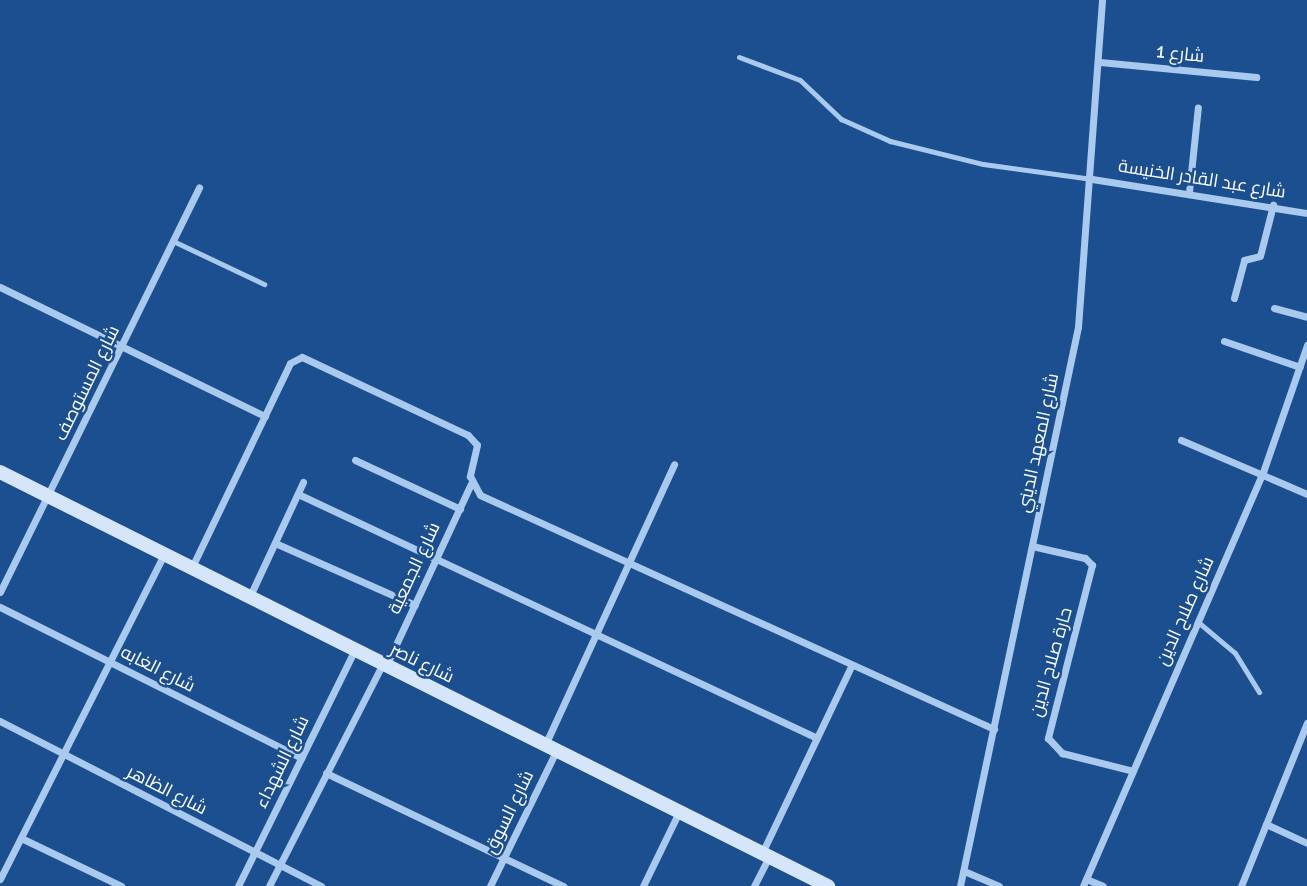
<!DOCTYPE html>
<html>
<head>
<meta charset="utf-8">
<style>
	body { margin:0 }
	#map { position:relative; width:1307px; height:886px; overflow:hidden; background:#1b4f8f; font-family:Signika,Cairo,sans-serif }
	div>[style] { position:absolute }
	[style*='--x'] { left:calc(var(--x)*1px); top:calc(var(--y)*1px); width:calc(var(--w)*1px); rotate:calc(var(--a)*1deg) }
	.lane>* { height:5px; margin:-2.5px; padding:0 2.5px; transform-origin:2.5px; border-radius:2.5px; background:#a9c9ee }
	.street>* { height:7px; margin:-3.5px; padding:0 3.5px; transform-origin:3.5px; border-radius:3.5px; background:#a9c9ee }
	.secondary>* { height:14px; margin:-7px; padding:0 7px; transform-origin:7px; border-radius:7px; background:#d6e6fa }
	span { translate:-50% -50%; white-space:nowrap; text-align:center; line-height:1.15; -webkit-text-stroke:5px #1b4f8f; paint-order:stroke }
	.street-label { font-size:18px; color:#fff }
</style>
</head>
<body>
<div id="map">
	<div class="lane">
		<div style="--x:739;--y:57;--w:65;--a:20.7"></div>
		<div style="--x:800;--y:80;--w:57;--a:43.6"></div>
		<div style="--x:841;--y:119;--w:54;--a:24.2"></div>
		<div style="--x:890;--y:141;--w:96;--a:13.9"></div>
		<div style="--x:983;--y:164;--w:110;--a:7.8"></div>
		<div style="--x:173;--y:241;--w:101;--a:25.3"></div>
		<div style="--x:1198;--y:622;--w:48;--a:40"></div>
		<div style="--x:1235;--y:653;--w:46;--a:58.4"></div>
	</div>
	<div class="street">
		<div style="--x:1100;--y:62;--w:157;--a:5.5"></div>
		<div style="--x:1092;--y:179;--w:218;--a:9"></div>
		<div style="--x:1189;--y:192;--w:85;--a:-84"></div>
		<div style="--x:0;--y:287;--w:295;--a:26"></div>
		<div style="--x:1234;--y:298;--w:39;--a:-75"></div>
		<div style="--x:1244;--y:260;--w:16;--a:-14"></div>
		<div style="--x:1260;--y:256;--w:53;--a:-75.7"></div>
		<div style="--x:1274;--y:308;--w:34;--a:15"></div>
		<div style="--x:1224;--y:341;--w:80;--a:18.9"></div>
		<div style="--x:1181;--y:440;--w:137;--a:23.2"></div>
		<div style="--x:355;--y:460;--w:116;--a:25"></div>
		<div style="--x:298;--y:494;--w:573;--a:25.18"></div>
		<div style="--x:275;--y:543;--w:153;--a:23.9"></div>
		<div style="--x:1032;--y:546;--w:54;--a:12.8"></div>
		<div style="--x:1085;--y:558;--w:10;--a:45"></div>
		<div style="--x:1092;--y:565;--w:179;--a:104.3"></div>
		<div style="--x:1048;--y:738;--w:21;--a:47"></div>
		<div style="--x:1062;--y:753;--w:73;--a:14.2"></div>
		<div style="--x:192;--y:567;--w:226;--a:-64.3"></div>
		<div style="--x:290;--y:363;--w:13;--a:-27"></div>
		<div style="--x:302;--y:357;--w:183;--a:25.2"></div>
		<div style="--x:468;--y:435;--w:13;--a:48"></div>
		<div style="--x:477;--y:445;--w:32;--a:103"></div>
		<div style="--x:470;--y:476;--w:21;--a:62"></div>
		<div style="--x:480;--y:495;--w:565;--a:24.48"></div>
		<div style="--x:0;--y:592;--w:451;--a:-63.8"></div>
		<div style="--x:249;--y:598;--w:128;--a:-65"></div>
		<div style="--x:0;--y:607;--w:337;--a:26.6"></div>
		<div style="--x:386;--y:666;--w:201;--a:-65"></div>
		<div style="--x:0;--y:721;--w:361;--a:27.2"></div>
		<div style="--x:545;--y:745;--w:309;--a:-65.3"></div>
		<div style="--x:326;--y:773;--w:263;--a:25.5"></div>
		<div style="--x:1266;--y:824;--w:45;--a:24.9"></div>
		<div style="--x:21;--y:838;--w:111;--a:25.6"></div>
		<div style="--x:762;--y:853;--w:207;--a:-64.5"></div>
		<div style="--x:964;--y:871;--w:38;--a:23"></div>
		<div style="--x:0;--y:879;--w:362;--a:-63.2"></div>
		<div style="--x:1086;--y:879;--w:18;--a:22"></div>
		<div style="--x:238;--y:886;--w:262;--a:-63.7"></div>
		<div style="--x:269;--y:886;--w:248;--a:-62.9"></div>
		<div style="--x:490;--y:886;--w:150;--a:-63.9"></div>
		<div style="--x:643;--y:886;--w:82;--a:-64.1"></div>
		<div style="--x:754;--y:886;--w:33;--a:-63"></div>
		<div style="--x:960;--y:886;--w:571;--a:-78.08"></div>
		<div style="--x:1078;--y:327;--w:328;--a:-85.8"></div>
		<div style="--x:1083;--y:886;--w:448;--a:-66.5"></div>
		<div style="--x:1262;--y:475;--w:138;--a:-70.9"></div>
		<div style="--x:1241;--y:886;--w:176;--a:-68"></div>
	</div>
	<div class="secondary">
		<div style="--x:0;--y:472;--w:926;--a:26.57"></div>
	</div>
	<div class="street-label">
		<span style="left:1180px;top:54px;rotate:6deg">شارع 1</span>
		<span style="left:1202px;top:179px;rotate:9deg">شارع عبد القادر الخنيسة</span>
		<span style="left:87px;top:383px;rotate:-64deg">شارع المستوصف</span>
		<span style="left:1038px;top:443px;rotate:-78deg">شارع المعهد الديني</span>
		<span style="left:414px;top:568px;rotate:-65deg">شارع الجمعية</span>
		<span style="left:1185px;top:611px;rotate:-66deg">شارع صلاح الدين</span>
		<span style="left:1051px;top:662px;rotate:-74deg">حارة صلاح الدين</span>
		<span style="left:422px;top:663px;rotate:26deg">شارع ناصر</span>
		<span style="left:158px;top:669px;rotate:27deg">شارع الغابه</span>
		<span style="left:282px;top:762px;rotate:-64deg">شارع الشهداء</span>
		<span style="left:167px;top:790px;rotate:27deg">شارع الظاهر</span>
		<span style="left:509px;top:812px;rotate:-64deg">شارع السوق</span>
	</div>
</div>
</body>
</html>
